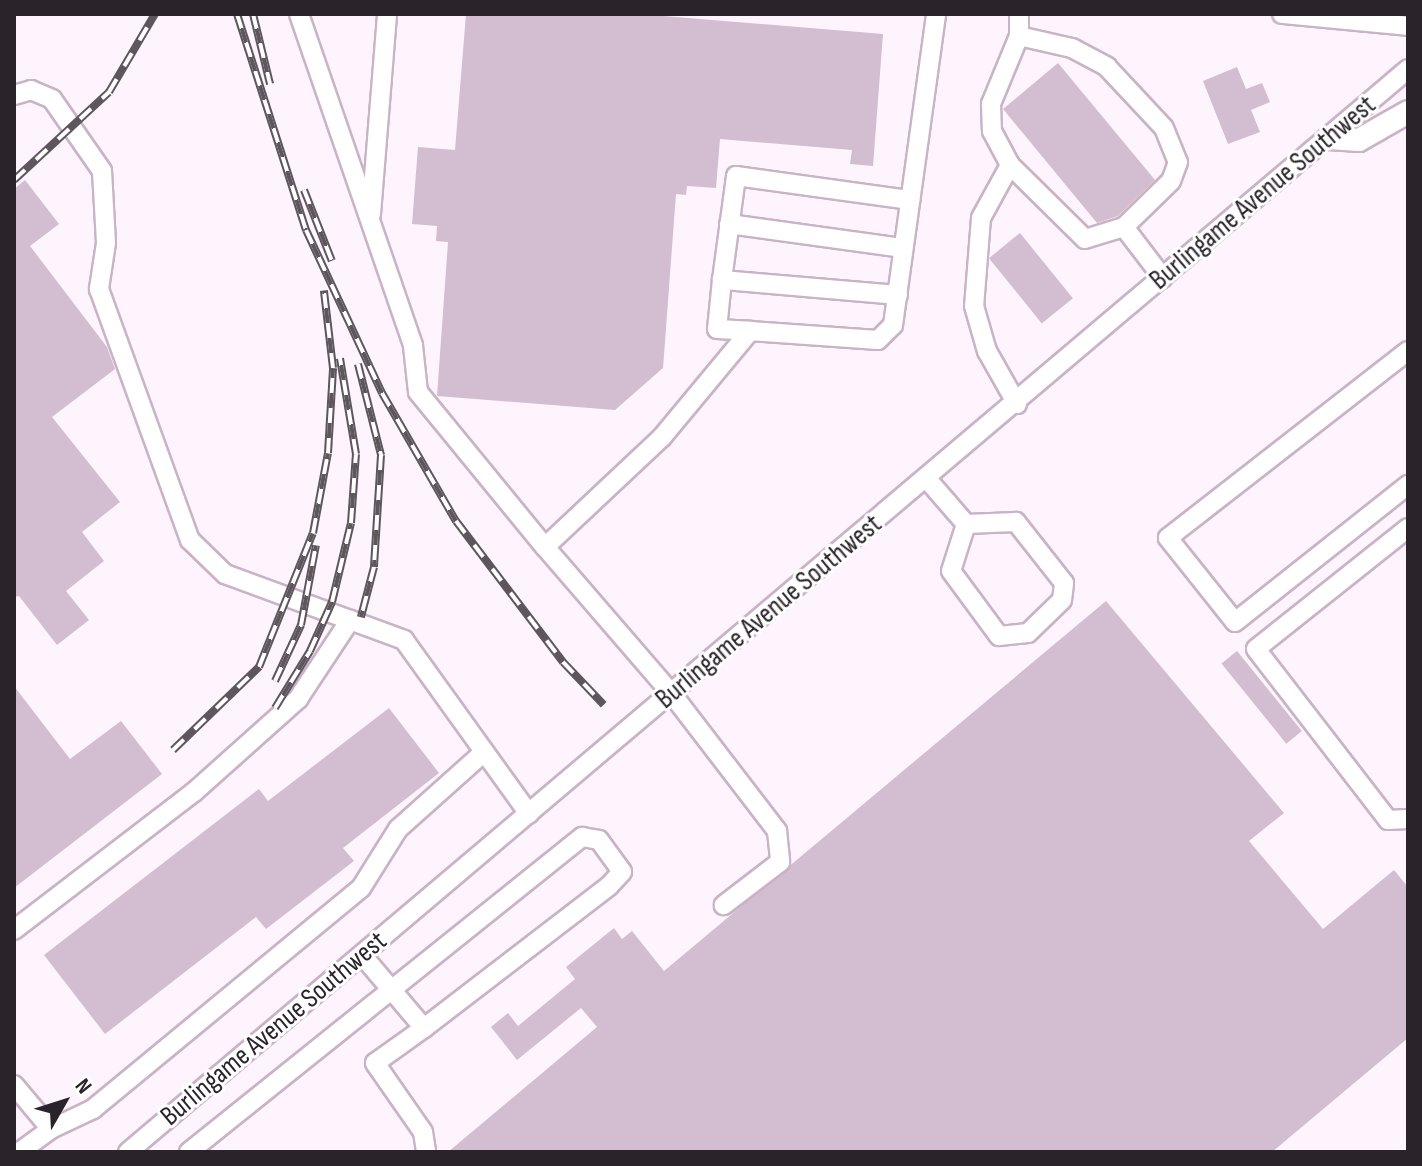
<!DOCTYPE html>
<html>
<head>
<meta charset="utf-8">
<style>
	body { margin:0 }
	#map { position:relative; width:1422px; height:1166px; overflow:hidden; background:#fef4fd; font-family:"Sofia Sans Condensed",sans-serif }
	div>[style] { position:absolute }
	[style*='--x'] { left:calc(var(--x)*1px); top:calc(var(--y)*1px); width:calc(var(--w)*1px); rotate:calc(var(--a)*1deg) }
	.building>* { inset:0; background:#d3bdd1; transform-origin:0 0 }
	.roads { filter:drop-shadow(2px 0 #c9b3c7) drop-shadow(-2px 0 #c9b3c7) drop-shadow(0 2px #c9b3c7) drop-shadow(0 -2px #c9b3c7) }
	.minor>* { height:18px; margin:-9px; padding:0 9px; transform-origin:9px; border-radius:9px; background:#fff }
	.major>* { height:22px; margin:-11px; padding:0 11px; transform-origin:11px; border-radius:11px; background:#fff }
	.rail>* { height:8px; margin-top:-4px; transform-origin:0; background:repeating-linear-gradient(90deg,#fff 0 15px,#5e565d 0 30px); box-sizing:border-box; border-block:2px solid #5e565d }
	span { translate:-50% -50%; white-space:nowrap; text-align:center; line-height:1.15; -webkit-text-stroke:6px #fff; paint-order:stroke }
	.street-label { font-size:28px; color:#2b232a }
	.frame { position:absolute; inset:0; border:16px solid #2b232a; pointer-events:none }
	.north { position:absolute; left:24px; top:1062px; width:80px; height:80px; -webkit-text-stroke:6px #fff; paint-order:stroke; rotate:51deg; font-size:22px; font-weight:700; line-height:32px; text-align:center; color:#2b232a }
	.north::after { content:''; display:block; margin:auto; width:28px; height:36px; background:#2b232a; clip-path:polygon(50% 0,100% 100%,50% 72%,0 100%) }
</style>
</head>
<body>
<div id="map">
	<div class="building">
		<div style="clip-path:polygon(466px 14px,639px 14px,883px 34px,873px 166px,850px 164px,852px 150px,720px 139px,716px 188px,687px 186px,686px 195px,676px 194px,663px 368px,615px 410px,437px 396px,448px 242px,436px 241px,437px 226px,412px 224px,418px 147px,455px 150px)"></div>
		<div style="clip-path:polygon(1058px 63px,1155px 180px,1118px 216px,1097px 223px,1003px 109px)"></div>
		<div style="clip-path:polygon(1237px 67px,1246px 89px,1262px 83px,1270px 102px,1251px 110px,1260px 132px,1228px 144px,1203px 81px)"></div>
		<div style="clip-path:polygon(25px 180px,59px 224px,30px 246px,107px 347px,115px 369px,52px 417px,120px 502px,82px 532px,104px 561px,66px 591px,89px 620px,57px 645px,19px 596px,14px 597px,14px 189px)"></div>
		<div style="left:1020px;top:233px;width:84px;height:40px;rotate:51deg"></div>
		<div style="clip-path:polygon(1106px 601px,1284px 813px,1249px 841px,1323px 929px,1394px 870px,1408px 887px,1408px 1038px,1272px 1152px,448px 1152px,597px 1027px,581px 1008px,517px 1060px,491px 1027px,508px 1013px,518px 1026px,575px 979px,566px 967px,614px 928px,622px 939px,632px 931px,664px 971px)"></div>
		<div style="left:1237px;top:651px;width:103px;height:20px;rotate:51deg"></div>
		<div style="clip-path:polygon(14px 686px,70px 759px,121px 721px,162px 774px,14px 888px)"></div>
		<div style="clip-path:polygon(389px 708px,439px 773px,343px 848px,354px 861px,266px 929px,256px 917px,105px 1034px,44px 955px,259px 789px,268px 801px)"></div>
	</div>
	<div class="roads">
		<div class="minor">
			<div style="--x:299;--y:14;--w:351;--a:71"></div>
			<div style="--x:413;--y:346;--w:46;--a:83.8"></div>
			<div style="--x:418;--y:392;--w:200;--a:50.7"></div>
			<div style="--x:545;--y:547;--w:161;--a:-43.2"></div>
			<div style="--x:662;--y:437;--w:138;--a:-50.3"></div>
			<div style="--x:750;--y:331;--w:128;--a:4"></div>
			<div style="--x:878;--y:340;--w:21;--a:-45"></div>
			<div style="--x:893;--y:325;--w:314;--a:-82.1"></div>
			<div style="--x:1019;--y:14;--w:22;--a:90"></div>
			<div style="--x:1019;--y:36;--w:54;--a:12.8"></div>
			<div style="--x:1072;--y:48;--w:40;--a:28"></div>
			<div style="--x:1107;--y:67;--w:83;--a:46.9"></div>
			<div style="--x:1164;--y:128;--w:37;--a:68"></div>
			<div style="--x:1178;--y:162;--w:20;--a:110"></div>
			<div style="--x:1171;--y:181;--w:66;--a:135.6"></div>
			<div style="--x:1124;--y:227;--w:64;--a:52.6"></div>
			<div style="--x:1282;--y:14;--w:127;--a:5.4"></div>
			<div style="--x:1019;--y:36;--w:74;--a:112.4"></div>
			<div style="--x:991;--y:104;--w:27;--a:88"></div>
			<div style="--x:992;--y:131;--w:38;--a:62"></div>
			<div style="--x:1010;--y:165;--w:105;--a:44.6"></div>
			<div style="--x:1085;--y:239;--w:41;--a:-17.1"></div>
			<div style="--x:14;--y:95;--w:18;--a:-16"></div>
			<div style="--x:31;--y:90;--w:23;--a:23"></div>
			<div style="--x:52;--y:99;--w:88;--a:55.2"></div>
			<div style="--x:102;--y:171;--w:72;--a:86.8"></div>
			<div style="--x:106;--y:243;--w:47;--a:98.7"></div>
			<div style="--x:99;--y:289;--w:267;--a:70.1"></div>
			<div style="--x:190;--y:540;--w:49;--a:44.2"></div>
			<div style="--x:225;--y:574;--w:191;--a:20.2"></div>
			<div style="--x:404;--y:640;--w:214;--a:54.3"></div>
			<div style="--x:1010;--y:165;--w:60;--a:118.7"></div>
			<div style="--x:981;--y:218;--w:88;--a:94.5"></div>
			<div style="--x:974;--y:306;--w:47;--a:73.9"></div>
			<div style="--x:987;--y:351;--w:61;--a:60.5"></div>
			<div style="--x:371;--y:214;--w:201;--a:-85.4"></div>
			<div style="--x:729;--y:224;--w:176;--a:7.9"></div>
			<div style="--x:722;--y:280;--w:49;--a:95.8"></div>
			<div style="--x:717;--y:329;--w:33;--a:3"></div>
			<div style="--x:898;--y:295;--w:177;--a:-175.1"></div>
			<div style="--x:722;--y:280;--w:105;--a:-82.3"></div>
			<div style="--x:736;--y:176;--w:176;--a:7.9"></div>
			<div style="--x:1408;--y:351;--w:304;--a:142.1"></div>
			<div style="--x:1168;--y:538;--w:107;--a:51.4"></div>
			<div style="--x:1235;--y:622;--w:221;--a:-38.4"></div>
			<div style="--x:927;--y:479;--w:60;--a:49.1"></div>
			<div style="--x:966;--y:524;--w:49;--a:107.7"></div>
			<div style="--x:951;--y:571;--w:81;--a:53.6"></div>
			<div style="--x:999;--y:636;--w:29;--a:-6"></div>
			<div style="--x:1028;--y:633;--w:47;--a:-44.1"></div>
			<div style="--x:1062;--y:600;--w:17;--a:-83"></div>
			<div style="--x:1064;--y:583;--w:78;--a:-128.2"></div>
			<div style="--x:1016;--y:522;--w:50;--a:177.7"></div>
			<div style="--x:1408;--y:528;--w:194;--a:141.5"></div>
			<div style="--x:1256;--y:649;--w:216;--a:52.3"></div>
			<div style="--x:1388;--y:820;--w:20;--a:-3"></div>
			<div style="--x:545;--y:547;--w:194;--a:49.2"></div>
			<div style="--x:672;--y:694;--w:173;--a:52.5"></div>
			<div style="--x:777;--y:831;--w:31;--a:84"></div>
			<div style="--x:780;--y:862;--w:71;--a:142.5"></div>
			<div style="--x:14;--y:930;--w:227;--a:-37.5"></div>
			<div style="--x:194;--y:792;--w:140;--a:-41.8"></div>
			<div style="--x:298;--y:699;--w:95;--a:-56.6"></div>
			<div style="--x:362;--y:955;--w:96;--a:49.7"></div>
			<div style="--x:424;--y:1028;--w:60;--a:144.5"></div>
			<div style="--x:375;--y:1063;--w:84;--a:55.2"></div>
			<div style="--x:423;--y:1132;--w:20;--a:81"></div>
			<div style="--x:14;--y:1085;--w:57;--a:49.9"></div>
			<div style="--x:51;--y:1129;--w:39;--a:144"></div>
			<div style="--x:51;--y:1129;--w:47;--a:-25.5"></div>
			<div style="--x:93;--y:1109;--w:347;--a:-39.5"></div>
			<div style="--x:361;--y:888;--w:70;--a:-57.9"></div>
			<div style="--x:398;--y:829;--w:114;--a:-41.8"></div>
			<div style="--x:128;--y:1152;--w:1677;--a:-40.23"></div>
			<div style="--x:189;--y:1152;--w:504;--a:-38.71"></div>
			<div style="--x:582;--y:837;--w:17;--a:10"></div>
			<div style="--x:599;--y:840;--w:39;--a:54"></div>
			<div style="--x:622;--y:872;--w:19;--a:133"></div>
			<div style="--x:609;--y:886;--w:233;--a:142.5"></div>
		</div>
		<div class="major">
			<div style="--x:1329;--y:138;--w:30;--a:4"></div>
			<div style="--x:1359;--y:140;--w:56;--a:-29.7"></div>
		</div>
	</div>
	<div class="rail">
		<div style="--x:237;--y:14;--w:227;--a:72.3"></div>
		<div style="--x:306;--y:230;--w:180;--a:65"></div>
		<div style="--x:382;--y:393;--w:148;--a:60"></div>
		<div style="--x:456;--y:521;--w:177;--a:52.8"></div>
		<div style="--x:563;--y:662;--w:59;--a:46.4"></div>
		<div style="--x:253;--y:14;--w:72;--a:76.3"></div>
		<div style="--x:14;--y:180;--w:129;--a:-42.8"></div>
		<div style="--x:109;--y:92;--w:91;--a:-59.5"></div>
		<div style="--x:304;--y:190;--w:76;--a:68.5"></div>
		<div style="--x:358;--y:364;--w:94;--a:75.8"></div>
		<div style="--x:381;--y:455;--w:112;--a:93.6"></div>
		<div style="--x:374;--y:567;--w:52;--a:104.6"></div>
		<div style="--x:275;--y:681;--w:62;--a:-65.1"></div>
		<div style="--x:301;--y:625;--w:81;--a:-79.4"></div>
		<div style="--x:275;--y:708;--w:67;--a:-58.4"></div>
		<div style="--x:310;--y:651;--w:54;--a:-65.8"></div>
		<div style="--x:332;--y:602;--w:81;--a:-76.5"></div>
		<div style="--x:351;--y:523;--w:69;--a:-85.9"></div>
		<div style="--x:356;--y:454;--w:97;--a:-99.5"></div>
		<div style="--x:173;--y:750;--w:120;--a:-44"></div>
		<div style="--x:259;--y:667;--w:144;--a:-68.1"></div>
		<div style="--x:313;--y:533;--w:81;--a:-79.4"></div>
		<div style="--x:328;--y:453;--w:85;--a:-86.6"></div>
		<div style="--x:333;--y:368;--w:78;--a:-96.7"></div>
	</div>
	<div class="street-label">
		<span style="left:1263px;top:193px;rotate:-40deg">Burlingame Avenue Southwest</span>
		<span style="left:769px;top:612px;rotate:-40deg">Burlingame Avenue Southwest</span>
		<span style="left:274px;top:1029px;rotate:-40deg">Burlingame Avenue Southwest</span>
	</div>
	<div class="frame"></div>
	<div class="north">N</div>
</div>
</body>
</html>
